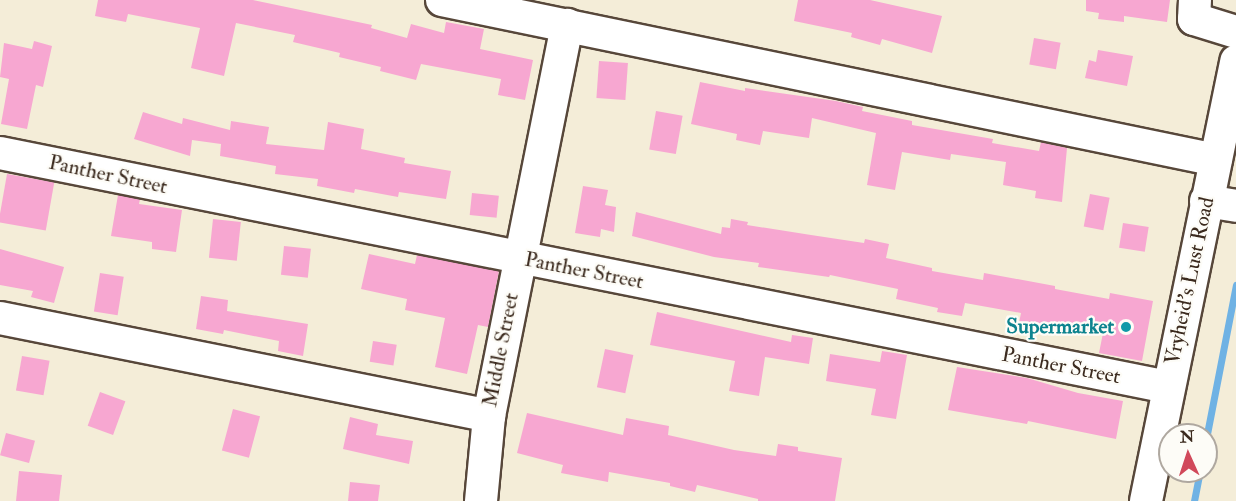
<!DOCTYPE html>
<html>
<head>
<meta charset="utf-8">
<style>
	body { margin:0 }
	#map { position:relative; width:1236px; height:501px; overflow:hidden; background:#f4edd8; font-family:"IM FELL Double Pica",serif }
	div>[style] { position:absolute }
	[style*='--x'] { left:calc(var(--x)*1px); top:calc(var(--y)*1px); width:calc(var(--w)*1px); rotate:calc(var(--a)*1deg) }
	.stream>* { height:7px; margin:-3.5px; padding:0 3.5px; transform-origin:3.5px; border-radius:3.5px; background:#6fb2e4 }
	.building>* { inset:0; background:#f7a7d1; transform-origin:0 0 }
	.roads { filter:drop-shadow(2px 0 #57473a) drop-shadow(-2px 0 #57473a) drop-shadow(0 2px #57473a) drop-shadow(0 -2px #57473a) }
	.minor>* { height:32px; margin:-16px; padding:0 16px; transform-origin:16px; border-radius:16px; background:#fff }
	.dots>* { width:16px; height:16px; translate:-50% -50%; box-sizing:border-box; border:3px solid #fdfcf7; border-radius:50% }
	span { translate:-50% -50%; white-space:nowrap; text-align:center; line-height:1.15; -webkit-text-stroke:4.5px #fdfcf7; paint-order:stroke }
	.street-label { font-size:21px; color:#3b2a1e }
	.culture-label { font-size:21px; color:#0d838f; font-weight:700 }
	.right { translate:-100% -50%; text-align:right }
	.north { position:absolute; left:1158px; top:423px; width:60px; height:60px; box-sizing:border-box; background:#fdfcf7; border:2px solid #afa8a0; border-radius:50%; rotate:357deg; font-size:16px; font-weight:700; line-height:24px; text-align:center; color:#3b2a1e }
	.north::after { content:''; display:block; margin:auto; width:21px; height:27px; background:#d1495b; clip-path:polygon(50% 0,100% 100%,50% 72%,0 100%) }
</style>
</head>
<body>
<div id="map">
	<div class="stream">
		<div style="--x:1206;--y:439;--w:157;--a:-79"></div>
		<div style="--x:1194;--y:501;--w:31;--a:-79"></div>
	</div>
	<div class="building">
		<div style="clip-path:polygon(98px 0,253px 0,372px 25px,371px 28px,407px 38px,411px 24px,444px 33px,446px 22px,484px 29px,480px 49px,533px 60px,525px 100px,498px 95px,501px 79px,421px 64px,416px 80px,380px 71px,381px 67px,339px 57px,340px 53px,293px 42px,295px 35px,236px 23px,224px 76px,191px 68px,200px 28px,128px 14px,126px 22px,95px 16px)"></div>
		<div style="clip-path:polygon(798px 0,870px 0,942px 16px,932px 53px,882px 39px,880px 45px,851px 37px,852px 33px,794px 21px)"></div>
		<div style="clip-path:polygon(1086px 0,1170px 0,1167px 22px,1124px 16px,1124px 22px,1098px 19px,1099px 13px,1086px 11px)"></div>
		<div style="left:1034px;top:38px;width:27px;height:27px;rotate:10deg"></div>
		<div style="clip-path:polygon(34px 41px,52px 46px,43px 87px,36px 85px,27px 129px,1px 124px,9px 79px,0 77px,4px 43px,32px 49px)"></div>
		<div style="clip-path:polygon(1098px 50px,1133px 56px,1127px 86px,1085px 78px,1089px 60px,1096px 62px)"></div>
		<div style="left:599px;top:61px;width:29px;height:37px;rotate:4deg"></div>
		<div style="clip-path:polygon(700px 82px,745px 91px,745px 88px,836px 101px,863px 107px,862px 111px,912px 121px,912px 125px,993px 139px,992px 143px,1039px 151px,1041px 142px,1067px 148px,1062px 202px,1035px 198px,1036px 191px,1003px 185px,1006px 162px,951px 154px,950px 160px,902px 152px,895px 190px,867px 185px,876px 133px,812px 118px,809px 138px,763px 131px,760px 145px,736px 140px,737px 134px,691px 124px)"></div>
		<div style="left:656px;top:111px;width:27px;height:39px;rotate:10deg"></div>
		<div style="clip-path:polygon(143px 112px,182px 124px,183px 118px,230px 130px,231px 121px,269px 127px,266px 144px,324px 150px,328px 122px,364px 129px,361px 149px,405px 158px,404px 163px,451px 171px,446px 199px,399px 192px,398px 197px,355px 189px,354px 193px,317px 186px,318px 179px,275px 174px,276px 166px,220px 156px,221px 144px,192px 140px,190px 156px,134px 139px)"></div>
		<div style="left:7px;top:174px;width:48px;height:49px;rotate:10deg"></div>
		<div style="clip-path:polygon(583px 186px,608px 190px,605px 205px,616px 207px,614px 232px,601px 229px,600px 237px,575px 233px)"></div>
		<div style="left:472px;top:193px;width:27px;height:22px;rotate:6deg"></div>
		<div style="left:1090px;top:194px;width:20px;height:33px;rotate:11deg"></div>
		<div style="clip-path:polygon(118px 195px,140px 199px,139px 204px,182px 210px,176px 252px,152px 249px,152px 242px,111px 236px)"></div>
		<div style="clip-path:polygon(636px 212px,721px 234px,722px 227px,730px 228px,731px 219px,748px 222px,747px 225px,811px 235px,864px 243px,865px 239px,889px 244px,886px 258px,932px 268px,932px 271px,983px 280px,984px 273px,1055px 286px,1055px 289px,1109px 299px,1110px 293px,1153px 301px,1142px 361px,1099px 353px,1103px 333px,1049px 323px,1048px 329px,1019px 323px,1021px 313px,965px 303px,962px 316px,937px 312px,938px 308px,896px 299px,898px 289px,830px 275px,829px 277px,758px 267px,759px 263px,714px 257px,632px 236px)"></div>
		<div style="left:213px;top:219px;width:28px;height:39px;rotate:6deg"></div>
		<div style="left:1123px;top:223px;width:26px;height:25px;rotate:9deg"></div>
		<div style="left:284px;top:246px;width:27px;height:29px;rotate:6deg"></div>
		<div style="clip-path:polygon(0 249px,64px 267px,54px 303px,31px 297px,33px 291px,0 285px)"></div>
		<div style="clip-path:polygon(369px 254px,415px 264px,417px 255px,499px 271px,488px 327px,478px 325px,467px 374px,435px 367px,445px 318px,405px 310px,407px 299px,361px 289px)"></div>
		<div style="left:100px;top:273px;width:24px;height:39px;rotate:9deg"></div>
		<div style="clip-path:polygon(201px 296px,228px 300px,227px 311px,308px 324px,303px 356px,278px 351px,279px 341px,224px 330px,223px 334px,196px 329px)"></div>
		<div style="clip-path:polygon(657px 312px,791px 342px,792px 335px,813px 338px,809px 364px,765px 357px,759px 396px,729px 391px,735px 361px,650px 345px)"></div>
		<div style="left:373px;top:341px;width:24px;height:21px;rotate:9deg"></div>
		<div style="left:605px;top:349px;width:29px;height:39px;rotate:12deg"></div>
		<div style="clip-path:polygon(882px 351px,907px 355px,896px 419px,871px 415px,876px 389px,826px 381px,830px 354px,880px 362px)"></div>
		<div style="left:22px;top:356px;width:28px;height:35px;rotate:10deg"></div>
		<div style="clip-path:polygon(957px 367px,1027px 378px,1078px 393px,1123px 401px,1116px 439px,1028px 421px,1027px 424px,948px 410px)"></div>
		<div style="left:100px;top:392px;width:27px;height:36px;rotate:20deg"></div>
		<div style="left:233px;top:409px;width:28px;height:43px;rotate:15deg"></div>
		<div style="clip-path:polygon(527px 413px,623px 435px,626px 418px,669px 426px,668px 435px,734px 450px,776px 456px,778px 444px,798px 447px,798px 451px,842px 458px,835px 501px,758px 501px,758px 499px,697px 485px,695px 492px,670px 486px,670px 483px,609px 472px,608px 482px,561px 473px,563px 465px,517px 453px)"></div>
		<div style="clip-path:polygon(350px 417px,378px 424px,376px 435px,413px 441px,409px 464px,343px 449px)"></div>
		<div style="left:6px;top:433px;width:30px;height:23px;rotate:15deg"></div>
		<div style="clip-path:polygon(19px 471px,62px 475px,59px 501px,16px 501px)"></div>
		<div style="clip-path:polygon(350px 482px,380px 485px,378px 501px,348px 501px)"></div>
	</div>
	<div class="roads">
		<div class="minor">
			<div style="--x:442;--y:0;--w:790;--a:11.68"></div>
			<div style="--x:1195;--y:0;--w:19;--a:93"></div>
			<div style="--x:1194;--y:19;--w:44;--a:17.2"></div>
			<div style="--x:0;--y:153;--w:1191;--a:11.33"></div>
			<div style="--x:1206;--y:201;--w:30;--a:9"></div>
			<div style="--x:0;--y:318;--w:499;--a:11.3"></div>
			<div style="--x:481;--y:501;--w:85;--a:-84.6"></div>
			<div style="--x:489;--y:416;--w:399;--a:-78.7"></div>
			<div style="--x:1146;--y:501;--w:449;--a:-78.4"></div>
		</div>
	</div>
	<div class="dots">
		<div style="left:1126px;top:327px;background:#0f9aa8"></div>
	</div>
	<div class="street-label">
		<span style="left:108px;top:175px;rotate:12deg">Panther Street</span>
		<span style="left:584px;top:271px;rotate:11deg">Panther Street</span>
		<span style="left:1190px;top:281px;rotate:-78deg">Vryheid's Lust Road</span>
		<span style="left:501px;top:350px;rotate:-79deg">Middle Street</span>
		<span style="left:1061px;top:366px;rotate:11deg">Panther Street</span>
	</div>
	<div class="culture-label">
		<span class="right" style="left:1114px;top:327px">Supermarket</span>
	</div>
	<div class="north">N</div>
</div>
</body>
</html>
